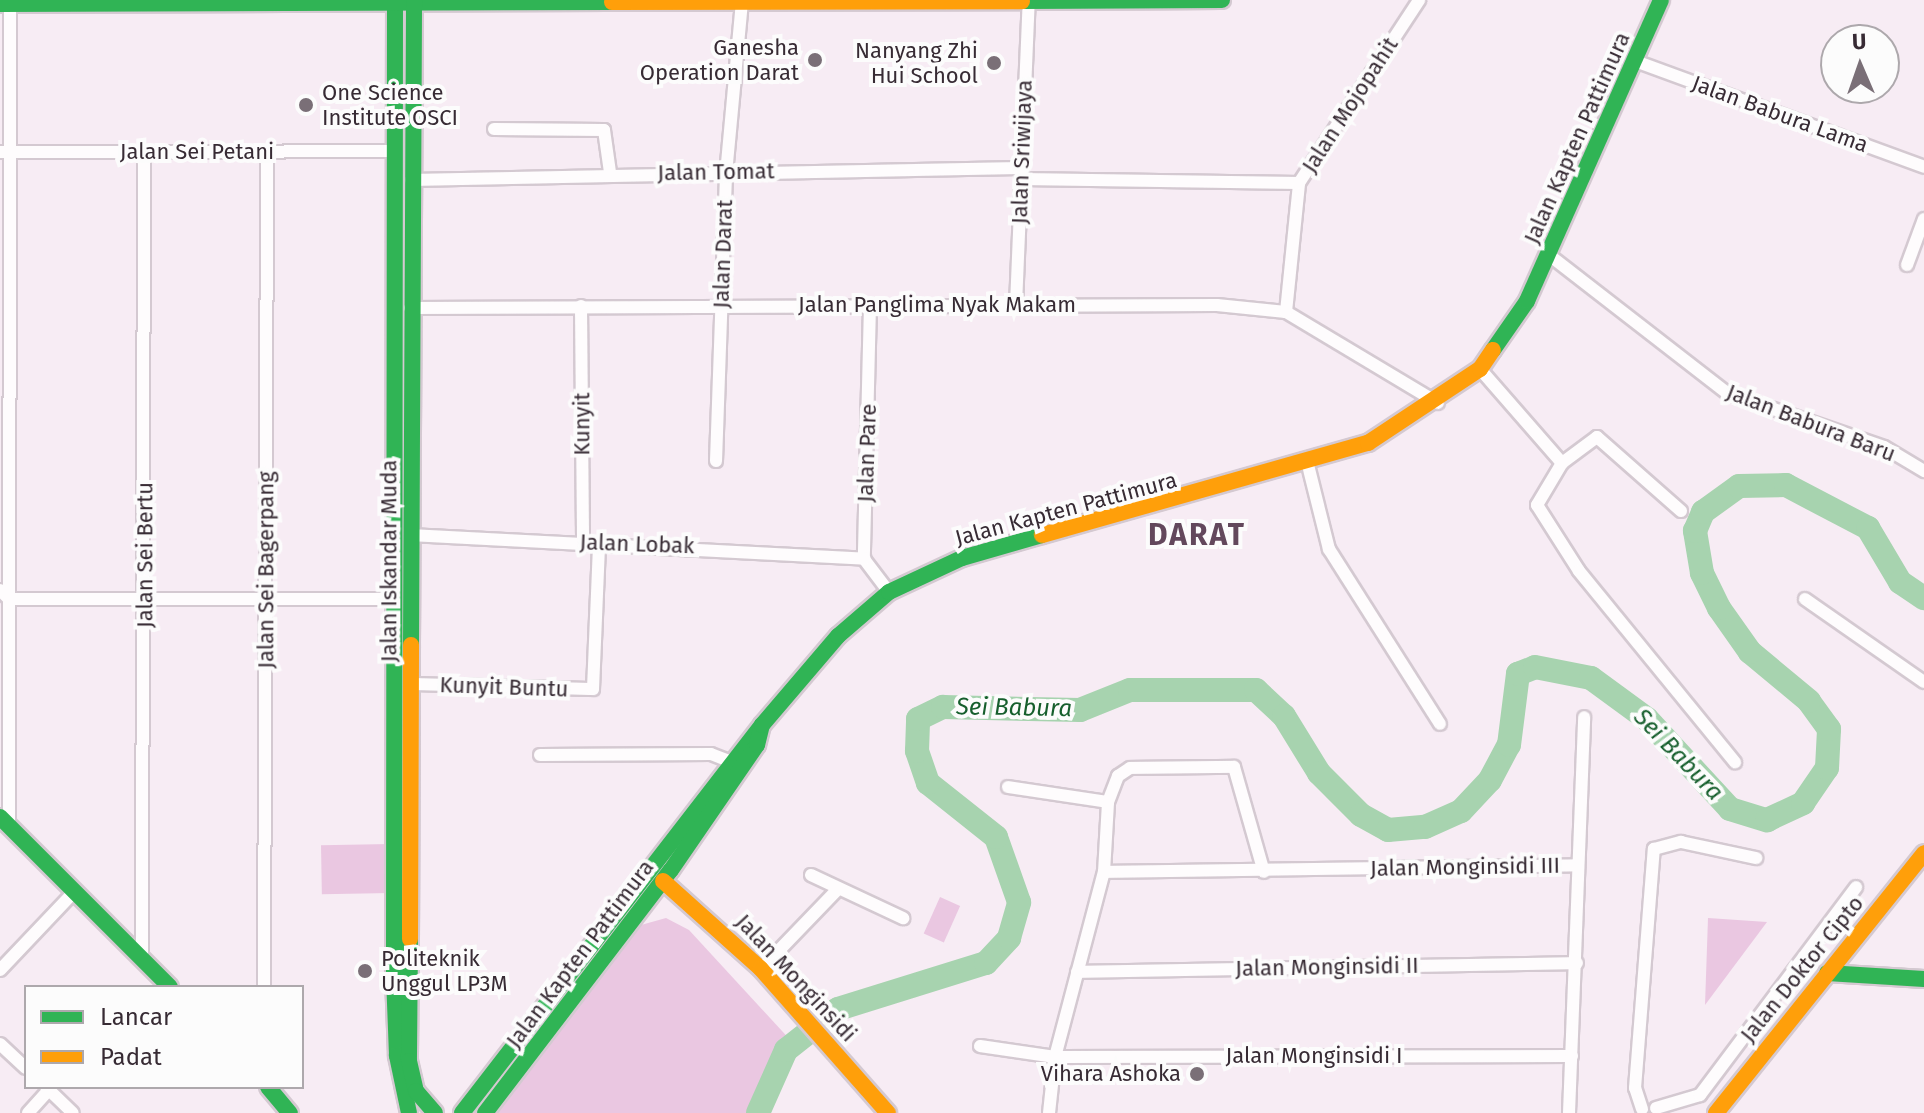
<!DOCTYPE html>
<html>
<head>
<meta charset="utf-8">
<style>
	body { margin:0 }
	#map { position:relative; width:1924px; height:1113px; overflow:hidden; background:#f7ecf4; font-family:"Fira Sans",sans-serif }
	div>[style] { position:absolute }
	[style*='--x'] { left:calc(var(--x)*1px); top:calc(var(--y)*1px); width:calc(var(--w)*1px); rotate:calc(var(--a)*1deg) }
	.green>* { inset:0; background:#eac7e1; transform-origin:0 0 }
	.river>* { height:24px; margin:-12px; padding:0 12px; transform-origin:12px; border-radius:12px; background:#a7d3af }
	.roads { filter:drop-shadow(2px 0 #d4c9d1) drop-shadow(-2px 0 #d4c9d1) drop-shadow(0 2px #d4c9d1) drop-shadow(0 -2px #d4c9d1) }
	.street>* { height:12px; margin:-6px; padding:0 6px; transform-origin:6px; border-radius:6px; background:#fefcfd }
	.fast>* { height:16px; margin:-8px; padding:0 8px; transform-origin:8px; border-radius:8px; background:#30b455 }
	.slow>* { height:16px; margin:-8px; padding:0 8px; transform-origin:8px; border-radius:8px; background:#ff9f0a }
	.dots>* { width:22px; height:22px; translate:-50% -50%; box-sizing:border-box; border:4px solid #fcfcfc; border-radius:50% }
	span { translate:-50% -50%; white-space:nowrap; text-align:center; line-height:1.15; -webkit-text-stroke:8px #fcfcfc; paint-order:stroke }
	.poi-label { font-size:22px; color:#372b34 }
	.right { translate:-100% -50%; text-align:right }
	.left { translate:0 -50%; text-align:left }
	.street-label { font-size:22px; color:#372b34 }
	.water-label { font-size:24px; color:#165f2d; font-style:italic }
	.district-label { font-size:30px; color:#63485c; font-weight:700; letter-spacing:2px }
	.legend { position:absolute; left:24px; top:985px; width:280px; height:104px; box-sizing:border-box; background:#fcfcfc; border:2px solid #ada8ac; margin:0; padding:10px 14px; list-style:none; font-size:24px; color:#372b34 }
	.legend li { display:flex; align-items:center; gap:16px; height:40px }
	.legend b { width:40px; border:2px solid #ada8ac }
	.north { position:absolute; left:1820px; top:24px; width:80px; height:80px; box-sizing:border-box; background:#fcfcfc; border:2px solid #ada8ac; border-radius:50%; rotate:358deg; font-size:22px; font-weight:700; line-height:32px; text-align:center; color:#372b34 }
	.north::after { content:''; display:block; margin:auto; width:28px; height:36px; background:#7a6f77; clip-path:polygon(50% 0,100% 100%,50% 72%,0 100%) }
</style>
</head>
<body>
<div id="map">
	<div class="green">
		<div style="left:390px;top:844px;width:49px;height:69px;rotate:89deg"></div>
		<div style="left:940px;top:897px;width:22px;height:40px;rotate:24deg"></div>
		<div style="clip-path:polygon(666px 918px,689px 930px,794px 1044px,759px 1113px,495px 1113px,641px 925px)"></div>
		<div style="clip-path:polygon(1708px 918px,1767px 922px,1705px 1005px)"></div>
	</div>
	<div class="river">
		<div style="--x:758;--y:1113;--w:69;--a:-66"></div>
		<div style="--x:786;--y:1050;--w:66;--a:-38.3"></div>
		<div style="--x:838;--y:1009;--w:155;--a:-17.3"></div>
		<div style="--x:986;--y:963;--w:34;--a:-47"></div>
		<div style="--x:1009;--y:938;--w:37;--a:-74"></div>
		<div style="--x:1019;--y:902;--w:69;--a:-109.5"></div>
		<div style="--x:996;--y:837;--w:87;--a:-141.5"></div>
		<div style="--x:928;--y:783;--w:34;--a:-109"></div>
		<div style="--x:917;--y:751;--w:32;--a:-88"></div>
		<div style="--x:918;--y:719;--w:28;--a:-26"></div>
		<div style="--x:943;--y:707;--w:137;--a:1.3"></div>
		<div style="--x:1080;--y:710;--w:54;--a:-21.8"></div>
		<div style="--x:1130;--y:690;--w:126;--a:0"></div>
		<div style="--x:1256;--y:690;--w:38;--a:43"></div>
		<div style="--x:1284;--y:716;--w:67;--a:58.4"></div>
		<div style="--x:1319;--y:773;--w:59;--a:45"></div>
		<div style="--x:1361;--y:815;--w:31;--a:29"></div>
		<div style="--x:1388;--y:830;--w:37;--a:-5"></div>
		<div style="--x:1425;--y:827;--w:39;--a:-24"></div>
		<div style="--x:1461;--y:811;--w:42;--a:-46.9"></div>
		<div style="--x:1490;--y:780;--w:40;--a:-62"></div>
		<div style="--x:1509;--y:745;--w:72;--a:-82.8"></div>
		<div style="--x:1518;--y:674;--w:18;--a:-22"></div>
		<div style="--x:1535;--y:667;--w:57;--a:11.1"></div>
		<div style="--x:1591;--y:678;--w:69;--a:36.2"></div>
		<div style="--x:1647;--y:719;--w:122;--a:47.3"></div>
		<div style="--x:1730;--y:809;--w:39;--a:17"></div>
		<div style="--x:1767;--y:820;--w:40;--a:-25"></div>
		<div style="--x:1803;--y:803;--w:42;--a:-55.6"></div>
		<div style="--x:1827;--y:768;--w:39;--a:-87"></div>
		<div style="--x:1829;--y:729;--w:34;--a:-126"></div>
		<div style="--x:1809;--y:701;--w:77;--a:-140.3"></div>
		<div style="--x:1750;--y:652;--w:54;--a:-125.2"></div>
		<div style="--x:1719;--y:608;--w:39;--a:-116"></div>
		<div style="--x:1702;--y:573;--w:43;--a:-99.5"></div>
		<div style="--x:1695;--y:531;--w:21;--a:-67"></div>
		<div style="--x:1703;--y:512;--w:44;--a:-35.8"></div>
		<div style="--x:1739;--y:486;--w:47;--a:-1.2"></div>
		<div style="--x:1786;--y:485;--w:93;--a:27.7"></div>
		<div style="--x:1868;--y:528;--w:63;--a:59.3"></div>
		<div style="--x:1900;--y:582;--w:29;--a:34"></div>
	</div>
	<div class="roads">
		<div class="street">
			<div style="--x:1635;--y:61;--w:308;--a:20.1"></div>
			<div style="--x:494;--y:129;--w:110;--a:0.5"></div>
			<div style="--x:604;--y:130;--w:42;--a:81.9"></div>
			<div style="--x:0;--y:152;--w:394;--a:-0.1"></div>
			<div style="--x:1021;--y:179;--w:278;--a:0.8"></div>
			<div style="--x:411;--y:180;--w:609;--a:-1.13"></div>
			<div style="--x:1549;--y:255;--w:225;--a:37.8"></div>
			<div style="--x:1727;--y:393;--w:166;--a:19"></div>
			<div style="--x:1884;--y:447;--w:47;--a:31"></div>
			<div style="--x:1907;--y:265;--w:49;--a:-69.7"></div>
			<div style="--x:870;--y:305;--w:254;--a:91.4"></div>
			<div style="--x:864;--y:559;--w:41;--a:52.9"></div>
			<div style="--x:1016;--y:305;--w:305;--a:-87.6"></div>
			<div style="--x:581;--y:306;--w:236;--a:89.5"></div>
			<div style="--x:410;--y:308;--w:807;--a:-0.21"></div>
			<div style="--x:1217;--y:305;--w:69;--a:5.8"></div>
			<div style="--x:1286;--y:312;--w:177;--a:30.9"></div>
			<div style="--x:1286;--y:312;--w:130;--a:-84.2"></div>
			<div style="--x:1299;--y:183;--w:219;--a:-56.7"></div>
			<div style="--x:1480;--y:369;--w:125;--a:48.9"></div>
			<div style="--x:716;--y:461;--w:287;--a:-88"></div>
			<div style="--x:726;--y:174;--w:175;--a:-84.7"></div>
			<div style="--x:1308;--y:465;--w:87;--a:76"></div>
			<div style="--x:1329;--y:549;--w:207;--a:57.6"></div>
			<div style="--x:1681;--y:511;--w:112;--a:-138.6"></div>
			<div style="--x:1597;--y:437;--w:44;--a:143.4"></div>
			<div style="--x:1562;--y:463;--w:49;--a:120.8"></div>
			<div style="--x:1537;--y:505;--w:78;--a:57.5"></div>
			<div style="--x:1579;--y:571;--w:247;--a:50.8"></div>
			<div style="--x:411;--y:535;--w:454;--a:3"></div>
			<div style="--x:0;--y:590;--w:13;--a:45"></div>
			<div style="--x:9;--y:599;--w:385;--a:0"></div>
			<div style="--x:1805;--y:599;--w:145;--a:34.9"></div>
			<div style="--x:411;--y:684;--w:182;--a:1.6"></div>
			<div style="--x:593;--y:689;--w:146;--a:-87.6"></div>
			<div style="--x:540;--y:755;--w:171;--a:-0.3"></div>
			<div style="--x:711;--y:754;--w:19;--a:21"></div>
			<div style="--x:1008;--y:787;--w:101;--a:8.5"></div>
			<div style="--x:9;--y:826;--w:826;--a:-89.93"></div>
			<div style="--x:1104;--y:872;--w:474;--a:-0.8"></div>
			<div style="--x:811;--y:875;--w:102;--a:25.1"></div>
			<div style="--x:142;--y:958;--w:806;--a:-89.86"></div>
			<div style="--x:761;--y:969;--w:110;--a:-46.1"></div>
			<div style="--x:0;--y:970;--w:108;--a:-46.5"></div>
			<div style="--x:1077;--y:972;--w:500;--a:-1.03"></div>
			<div style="--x:264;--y:987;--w:834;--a:-89.79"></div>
			<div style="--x:0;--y:1044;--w:35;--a:43"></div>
			<div style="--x:980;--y:1046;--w:76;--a:8.3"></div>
			<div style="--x:1055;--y:1057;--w:517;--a:-0.11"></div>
			<div style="--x:46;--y:1087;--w:37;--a:44"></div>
			<div style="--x:1656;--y:1108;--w:46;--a:-16.5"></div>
			<div style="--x:1700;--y:1095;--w:260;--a:-53.1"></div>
			<div style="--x:1642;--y:1109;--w:22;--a:-108"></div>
			<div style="--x:1635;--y:1088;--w:240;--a:-85.5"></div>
			<div style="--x:1654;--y:849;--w:28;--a:-15"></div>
			<div style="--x:1681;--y:842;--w:77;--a:12"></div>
			<div style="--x:28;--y:1113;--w:31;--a:-48"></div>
			<div style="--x:1049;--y:1113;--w:56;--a:-83.9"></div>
			<div style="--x:1055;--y:1057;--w:191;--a:-75.2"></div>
			<div style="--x:1104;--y:872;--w:70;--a:-86.7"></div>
			<div style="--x:1108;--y:802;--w:28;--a:-69"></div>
			<div style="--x:1118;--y:776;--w:14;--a:-34"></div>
			<div style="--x:1130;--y:768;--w:104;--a:-0.6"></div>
			<div style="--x:1234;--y:767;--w:109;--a:74.1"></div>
			<div style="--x:1569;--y:1113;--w:396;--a:-87.8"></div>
		</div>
		<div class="fast">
			<div style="--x:395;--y:0;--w:977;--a:90.06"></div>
			<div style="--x:394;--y:977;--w:79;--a:87.8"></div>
			<div style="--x:397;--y:1056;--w:58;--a:78.1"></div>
			<div style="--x:1022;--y:1;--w:200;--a:-0.3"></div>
			<div style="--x:0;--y:4;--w:612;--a:-0.19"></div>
			<div style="--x:1493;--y:350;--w:60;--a:-55.2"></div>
			<div style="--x:1527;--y:301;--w:329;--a:-66"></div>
			<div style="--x:411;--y:645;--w:645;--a:-89.73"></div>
			<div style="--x:0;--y:817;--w:240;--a:45"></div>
			<div style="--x:410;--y:939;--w:122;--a:90.5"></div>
			<div style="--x:409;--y:1061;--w:31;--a:77"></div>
			<div style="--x:416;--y:1091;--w:29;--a:49"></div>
			<div style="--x:1827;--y:973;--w:97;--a:3.5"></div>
			<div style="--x:268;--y:1087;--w:34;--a:50"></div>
			<div style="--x:462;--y:1113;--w:490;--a:-52.3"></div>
			<div style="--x:485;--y:1113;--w:306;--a:-52.6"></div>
			<div style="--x:671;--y:870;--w:152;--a:-55.5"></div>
			<div style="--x:757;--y:745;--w:21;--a:-76"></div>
			<div style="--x:762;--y:725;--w:117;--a:-49.5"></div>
			<div style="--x:838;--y:636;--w:67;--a:-40.8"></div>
			<div style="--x:889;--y:592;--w:81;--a:-25"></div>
			<div style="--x:962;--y:558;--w:83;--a:-16"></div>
		</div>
		<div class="slow">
			<div style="--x:612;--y:2;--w:410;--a:-0.1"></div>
			<div style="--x:1042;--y:535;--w:339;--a:-15.8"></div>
			<div style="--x:1368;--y:443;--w:134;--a:-33.5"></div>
			<div style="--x:1480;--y:369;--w:23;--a:-56"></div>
			<div style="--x:663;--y:881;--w:132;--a:41.9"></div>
			<div style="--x:761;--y:969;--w:192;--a:48.6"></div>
			<div style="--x:410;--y:939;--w:294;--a:-89.8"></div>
			<div style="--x:1716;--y:1113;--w:333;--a:-51.3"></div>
		</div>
	</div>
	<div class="dots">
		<div style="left:815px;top:60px;background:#7a6f77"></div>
		<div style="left:994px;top:63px;background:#7a6f77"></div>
		<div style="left:306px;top:105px;background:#7a6f77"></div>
		<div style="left:365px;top:971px;background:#7a6f77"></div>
		<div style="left:1197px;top:1074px;background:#7a6f77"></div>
	</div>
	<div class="poi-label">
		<span class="right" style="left:799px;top:60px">Ganesha<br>Operation Darat</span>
		<span class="right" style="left:978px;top:63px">Nanyang Zhi<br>Hui School</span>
		<span class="left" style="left:322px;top:105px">One Science<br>Institute OSCI</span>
		<span class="left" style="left:381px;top:971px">Politeknik<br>Unggul LP3M</span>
		<span class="right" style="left:1181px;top:1074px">Vihara Ashoka</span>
	</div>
	<div class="street-label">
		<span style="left:1350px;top:105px;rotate:-57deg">Jalan Mojopahit</span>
		<span style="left:1780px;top:114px;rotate:20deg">Jalan Babura Lama</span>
		<span style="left:1577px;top:138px;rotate:-66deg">Jalan Kapten Pattimura</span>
		<span style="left:197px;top:152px">Jalan Sei Petani</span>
		<span style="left:1022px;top:152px;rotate:-88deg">Jalan Sriwijaya</span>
		<span style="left:716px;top:172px;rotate:-1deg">Jalan Tomat</span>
		<span style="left:723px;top:254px;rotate:-88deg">Jalan Darat</span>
		<span style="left:937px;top:305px">Jalan Panglima Nyak Makam</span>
		<span style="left:1811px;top:423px;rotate:21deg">Jalan Babura Baru</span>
		<span style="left:582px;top:424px;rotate:-90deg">Kunyit</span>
		<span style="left:867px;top:453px;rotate:-88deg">Jalan Pare</span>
		<span style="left:1066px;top:509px;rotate:-15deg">Jalan Kapten Pattimura</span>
		<span style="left:637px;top:544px;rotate:2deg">Jalan Lobak</span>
		<span style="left:145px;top:555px;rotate:-90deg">Jalan Sei Bertu</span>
		<span style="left:389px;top:561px;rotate:-90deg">Jalan Iskandar Muda</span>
		<span style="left:266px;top:570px;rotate:-90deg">Jalan Sei Bagerpang</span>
		<span style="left:504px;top:687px;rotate:2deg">Kunyit Buntu</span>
		<span style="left:1465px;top:867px;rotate:-1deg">Jalan Monginsidi III</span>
		<span style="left:580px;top:954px;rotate:-53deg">Jalan Kapten Pattimura</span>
		<span style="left:1327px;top:967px;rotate:-1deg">Jalan Monginsidi II</span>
		<span style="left:1802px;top:969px;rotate:-51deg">Jalan Doktor Cipto</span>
		<span style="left:796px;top:978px;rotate:47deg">Jalan Monginsidi</span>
		<span style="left:1314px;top:1056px">Jalan Monginsidi I</span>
	</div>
	<div class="water-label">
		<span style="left:1014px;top:708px;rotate:1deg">Sei Babura</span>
		<span style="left:1678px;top:755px;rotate:46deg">Sei Babura</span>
	</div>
	<div class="district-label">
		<span style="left:1197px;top:535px">DARAT</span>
	</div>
	<ul class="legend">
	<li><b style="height:10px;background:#30b455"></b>Lancar</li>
	<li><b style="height:10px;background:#ff9f0a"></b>Padat</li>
	</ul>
	<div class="north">U</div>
</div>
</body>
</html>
